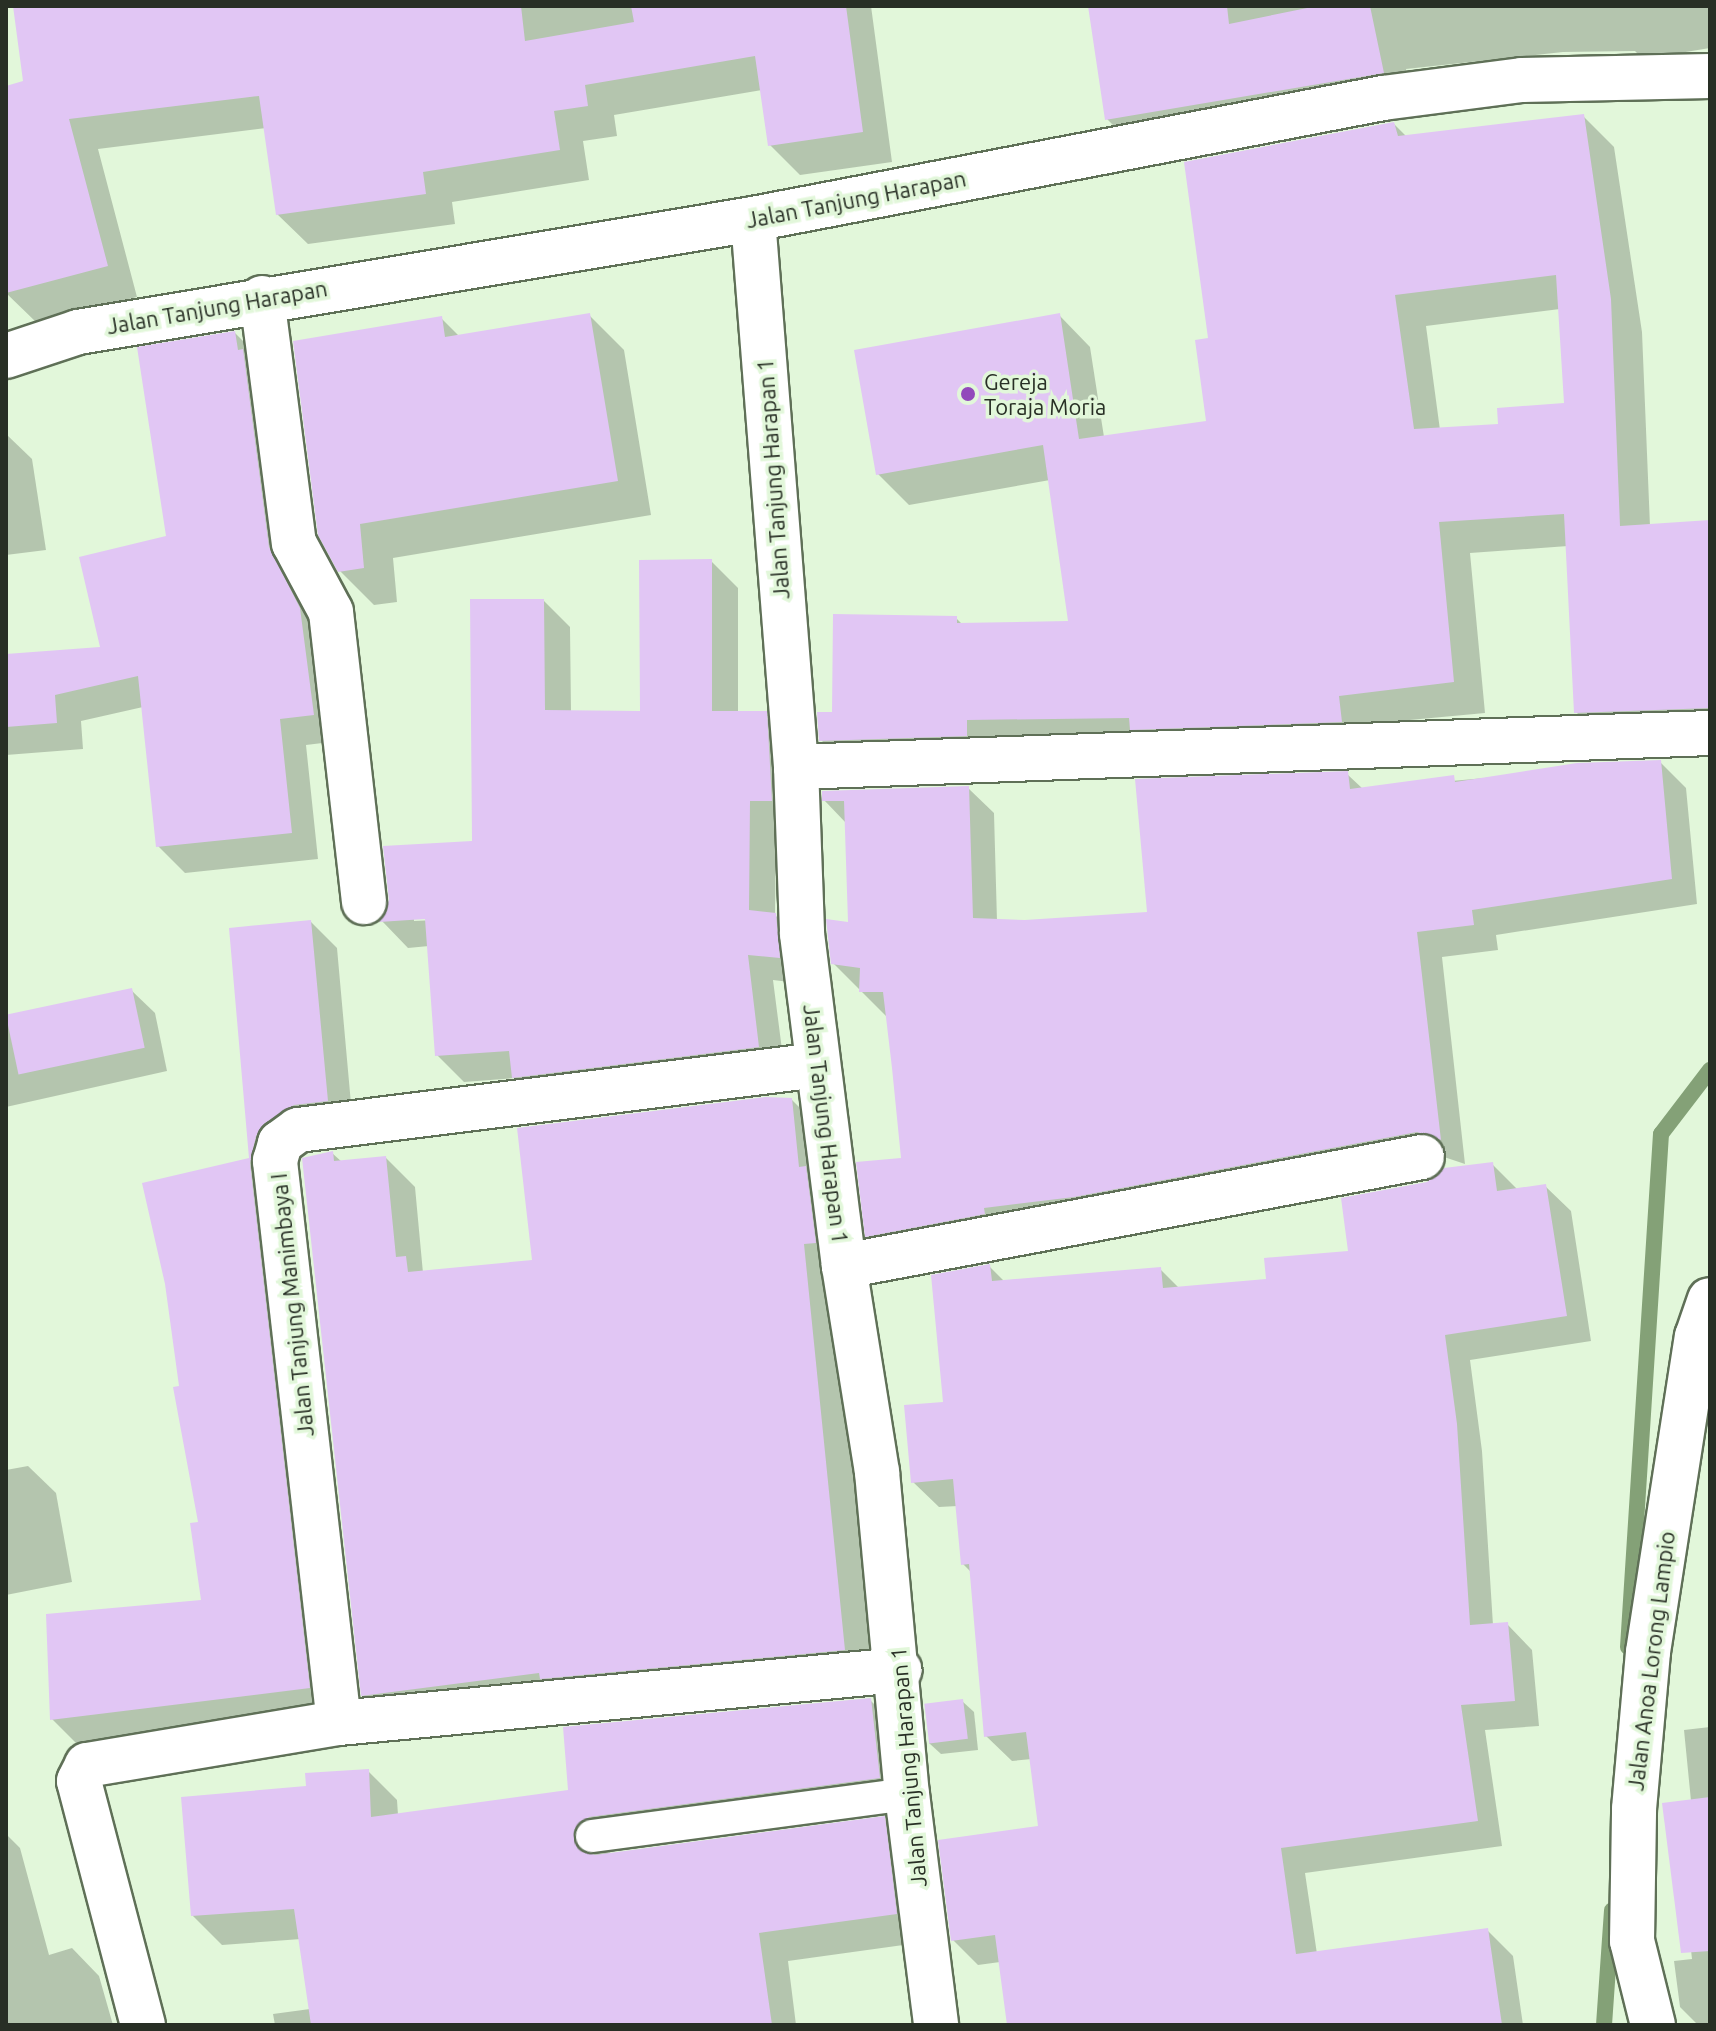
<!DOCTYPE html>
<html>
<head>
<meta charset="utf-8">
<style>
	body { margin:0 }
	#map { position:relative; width:1716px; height:2031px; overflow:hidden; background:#e2f7da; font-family:Ubuntu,sans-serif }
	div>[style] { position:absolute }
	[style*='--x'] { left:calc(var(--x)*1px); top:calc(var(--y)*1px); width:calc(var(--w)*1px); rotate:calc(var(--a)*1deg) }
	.shadow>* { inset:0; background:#0003 }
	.stream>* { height:16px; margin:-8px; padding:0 8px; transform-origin:8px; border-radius:8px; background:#84a177 }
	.building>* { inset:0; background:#e1c6f4; transform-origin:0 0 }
	.roads { filter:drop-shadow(2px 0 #5f7057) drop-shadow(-2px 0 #5f7057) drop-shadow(0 2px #5f7057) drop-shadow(0 -2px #5f7057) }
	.service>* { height:32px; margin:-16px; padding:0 16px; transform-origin:16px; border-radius:16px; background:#fff }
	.minor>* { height:44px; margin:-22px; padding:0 22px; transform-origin:22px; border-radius:22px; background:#fff }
	.dots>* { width:22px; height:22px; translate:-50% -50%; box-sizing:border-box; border:4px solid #e2f7da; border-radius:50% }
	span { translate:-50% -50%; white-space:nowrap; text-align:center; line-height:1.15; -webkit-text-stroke:7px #e2f7da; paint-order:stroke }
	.street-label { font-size:22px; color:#282f25 }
	.poi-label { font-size:22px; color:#282f25 }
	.left { translate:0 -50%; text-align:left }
	.frame { position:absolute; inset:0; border:8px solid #282f25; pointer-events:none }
</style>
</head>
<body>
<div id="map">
	<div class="shadow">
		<div style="clip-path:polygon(15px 6px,871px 6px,892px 162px,800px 175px,770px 145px,762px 90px,614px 115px,617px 136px,583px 141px,589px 180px,452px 202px,455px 224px,308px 244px,277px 214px,266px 128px,98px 149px,137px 297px,37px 323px,6px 293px,6px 88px,25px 83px)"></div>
		<div style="clip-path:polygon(1090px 6px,1710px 6px,1710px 48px,1643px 59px,1635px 51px,1563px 52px,1406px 69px,1412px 102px,1137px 149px,1107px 119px)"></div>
		<div style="clip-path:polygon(evenodd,1583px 116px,1614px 147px,1642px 332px,1650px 526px,1710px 522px,1710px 740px,1608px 744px,1576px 712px,1568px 546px,1470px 553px,1485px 713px,853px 772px,821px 740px,956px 618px,963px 625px,1070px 623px,1050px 480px,909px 505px,878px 474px,1059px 315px,1090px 347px,1104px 437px,1208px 423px,1211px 340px,1394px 124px,1407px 137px,1583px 116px,1560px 309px,1566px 405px,1500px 426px,1440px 430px,1426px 326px,1560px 309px)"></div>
		<div style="clip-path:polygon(589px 315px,624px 350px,651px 515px,393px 558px,397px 602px,374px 605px,340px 571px,441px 318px,460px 337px)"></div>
		<div style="clip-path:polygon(235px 333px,262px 360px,326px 636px,339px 741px,306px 745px,318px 859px,185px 873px,158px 846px,143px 707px,81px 721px,83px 749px,6px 755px,6px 656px,103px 649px,168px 538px)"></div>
		<div style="clip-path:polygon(6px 434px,32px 459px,46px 550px,6px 555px)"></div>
		<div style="clip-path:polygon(evenodd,711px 561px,738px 588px,738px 713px,766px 713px,793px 740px,798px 827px,776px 827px,775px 915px,802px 942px,806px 984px,773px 980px,785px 1073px,541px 1104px,515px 1078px,464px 1082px,437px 1055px,429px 946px,408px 948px,382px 921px,474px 842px,544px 601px,570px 627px,571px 712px,642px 713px,711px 561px,414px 917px,436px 920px,414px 921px,414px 917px)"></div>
		<div style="clip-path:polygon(1660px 762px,1686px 788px,1697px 904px,1496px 935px,1498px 950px,1442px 957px,1465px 1164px,1444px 1157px,893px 1261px,867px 1236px,903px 1160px,888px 1018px,833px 963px,850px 924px,846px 823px,824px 800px,968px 788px,994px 813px,997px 921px,1025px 922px,1149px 914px,1347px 774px,1363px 789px)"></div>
		<div style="clip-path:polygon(311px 922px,337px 948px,353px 1126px,291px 1148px,335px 1713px,78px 1745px,52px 1719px,203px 1602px,200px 1524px,167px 1283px,144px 1185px,251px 1160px,231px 929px)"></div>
		<div style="clip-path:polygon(131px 990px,155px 1013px,167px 1071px,6px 1107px,6px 1018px)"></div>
		<div style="clip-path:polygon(792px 1100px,821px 1129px,873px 1679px,393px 1724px,363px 1695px,332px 1153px,342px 1162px,386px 1158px,415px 1187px,423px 1273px,534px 1262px)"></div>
		<div style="clip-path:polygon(1492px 1164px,1518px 1190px,1545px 1186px,1571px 1211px,1591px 1341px,1470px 1360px,1482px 1451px,1493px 1625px,1507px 1624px,1532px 1650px,1539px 1726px,1485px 1730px,1502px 1846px,1305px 1873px,1317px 1954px,1487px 1930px,1513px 1956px,1523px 2025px,1009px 2025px,1000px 1962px,978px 1965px,953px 1940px,1040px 1828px,1032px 1759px,1012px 1761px,986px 1736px,972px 1573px,963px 1564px,958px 1506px,939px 1507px,913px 1482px,946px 1404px,989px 1266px,1005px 1282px,1160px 1269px,1180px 1289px,1268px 1280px,1351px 1253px,1427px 1183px)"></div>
		<div style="clip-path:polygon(28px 1466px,56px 1493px,72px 1582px,6px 1595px,6px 1470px)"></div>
		<div style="clip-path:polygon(870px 1700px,899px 1729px,909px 1807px,619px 1846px,607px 1855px,884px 1818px,913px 1847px,925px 1942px,788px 1961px,796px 2025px,275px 2025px,273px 2014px,310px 2009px,301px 1939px,222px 1945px,192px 1915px,308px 1788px,368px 1771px,397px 1800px,398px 1815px,570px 1792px)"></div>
		<div style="clip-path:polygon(962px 1701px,974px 1712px,978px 1750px,941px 1754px,929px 1743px)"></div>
		<div style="clip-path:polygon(1710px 1727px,1710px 2025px,1698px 2025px,1680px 2007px,1674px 1961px,1692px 1959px,1683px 1880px,1691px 1801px,1684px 1730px)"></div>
		<div style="clip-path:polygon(6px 1834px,20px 1848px,49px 1955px,72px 1948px,99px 1976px,113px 2025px,6px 2025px)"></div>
	</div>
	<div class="stream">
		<div style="--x:1628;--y:1647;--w:514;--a:-86.32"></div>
		<div style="--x:1661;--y:1134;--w:81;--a:-52.6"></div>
		<div style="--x:1604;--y:2025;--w:115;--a:-86"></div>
	</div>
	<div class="building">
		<div style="clip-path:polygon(13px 6px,521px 6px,525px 41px,634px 22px,631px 6px,846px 6px,863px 132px,768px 146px,755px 56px,585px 85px,588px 106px,554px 111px,560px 150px,423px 172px,426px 194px,276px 215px,259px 96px,69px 119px,108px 266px,6px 293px,6px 86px,23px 81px)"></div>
		<div style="clip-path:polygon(1088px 6px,1227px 6px,1229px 24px,1317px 6px,1370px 6px,1384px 73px,1105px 120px)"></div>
		<div style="clip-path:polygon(evenodd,1584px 114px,1611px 299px,1620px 526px,1710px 520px,1710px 708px,1574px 713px,1564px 514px,1439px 522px,1454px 682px,1339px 696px,1342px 722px,1130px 730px,1129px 718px,967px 720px,967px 736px,819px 741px,817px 712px,832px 712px,833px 614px,957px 616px,957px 623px,1068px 621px,1043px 445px,876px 475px,854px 350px,1060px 313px,1079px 439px,1206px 421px,1195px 340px,1208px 338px,1184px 162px,1394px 122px,1398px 136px,1584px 114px,1556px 275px,1564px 403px,1497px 408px,1498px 424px,1414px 429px,1395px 295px,1556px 275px)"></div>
		<div style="clip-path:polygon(590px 313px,618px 481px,360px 524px,364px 568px,338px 572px,318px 535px,293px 341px,442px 316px,445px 337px)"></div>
		<div style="clip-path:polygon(235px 331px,238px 350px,243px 349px,269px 547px,300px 608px,314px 715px,280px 719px,292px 833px,156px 847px,138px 676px,55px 695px,57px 723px,6px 727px,6px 654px,100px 647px,79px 557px,166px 536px,137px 347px)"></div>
		<div style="clip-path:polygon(712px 559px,712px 711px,767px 711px,772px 801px,750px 801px,749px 910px,776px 913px,780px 958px,748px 955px,759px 1047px,512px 1078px,509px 1051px,435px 1056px,425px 919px,379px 922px,389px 900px,383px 846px,472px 841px,470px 599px,544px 599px,545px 710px,640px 711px,639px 560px)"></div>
		<div style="clip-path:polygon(1661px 760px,1672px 879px,1472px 910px,1474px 925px,1417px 932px,1441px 1140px,1417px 1132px,1074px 1197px,984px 1208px,985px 1214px,865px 1237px,856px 1162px,901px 1158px,892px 1068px,883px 992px,859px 992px,860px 968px,831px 964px,826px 919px,848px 922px,844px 801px,822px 801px,822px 791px,969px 786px,973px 918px,1025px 920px,1147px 912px,1135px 779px,1348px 771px,1350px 789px,1454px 775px,1455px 782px,1577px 763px)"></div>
		<div style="clip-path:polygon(311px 920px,328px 1101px,294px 1105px,265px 1123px,256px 1136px,250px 1163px,310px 1688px,50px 1720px,46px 1614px,201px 1600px,190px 1523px,198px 1522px,173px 1387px,179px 1386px,165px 1284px,142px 1183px,249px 1158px,229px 928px)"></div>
		<div style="left:132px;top:988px;width:61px;height:129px;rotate:78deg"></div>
		<div style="clip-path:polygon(765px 1097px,792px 1098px,799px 1167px,806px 1166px,816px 1243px,804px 1244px,845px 1650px,540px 1679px,539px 1673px,361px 1696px,302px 1158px,333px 1151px,334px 1161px,386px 1156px,396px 1257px,406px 1256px,408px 1272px,532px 1260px,517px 1128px)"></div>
		<div style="clip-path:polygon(1493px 1162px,1497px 1191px,1546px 1184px,1567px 1316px,1445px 1335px,1457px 1424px,1470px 1625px,1508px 1622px,1515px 1701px,1461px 1705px,1478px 1821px,1281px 1848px,1296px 1954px,1488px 1928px,1502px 2025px,1007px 2025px,995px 1935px,951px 1941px,938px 1840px,1038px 1826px,1026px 1732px,984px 1737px,969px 1564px,961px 1565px,953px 1479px,911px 1483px,904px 1405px,943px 1402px,931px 1275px,990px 1264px,992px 1281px,1161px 1267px,1163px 1288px,1266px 1279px,1264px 1258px,1348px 1251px,1341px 1198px,1427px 1182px,1444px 1168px)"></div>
		<div style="clip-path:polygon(871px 1698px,880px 1778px,589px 1817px,574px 1830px,578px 1848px,595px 1855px,885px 1816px,897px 1914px,759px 1933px,772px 2025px,311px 2025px,294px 1909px,191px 1916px,181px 1797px,306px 1786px,305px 1773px,369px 1769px,371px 1817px,568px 1790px,563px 1727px)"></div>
		<div style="left:963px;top:1699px;width:40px;height:39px;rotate:83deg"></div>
		<div style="clip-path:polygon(1710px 1797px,1710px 1951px,1681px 1953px,1662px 1803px)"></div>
	</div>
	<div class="roads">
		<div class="service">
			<div style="--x:592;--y:1836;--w:318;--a:-7.6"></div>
		</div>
		<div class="minor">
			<div style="--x:753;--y:219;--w:550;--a:85.51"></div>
			<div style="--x:796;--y:767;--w:167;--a:87.9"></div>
			<div style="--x:802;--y:934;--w:335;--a:82.8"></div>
			<div style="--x:844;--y:1266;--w:209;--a:80.9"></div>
			<div style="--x:877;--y:1472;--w:323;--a:84.7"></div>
			<div style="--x:907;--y:1794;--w:233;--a:82.8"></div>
			<div style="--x:262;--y:298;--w:247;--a:82.6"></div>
			<div style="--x:294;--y:543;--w:78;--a:61.8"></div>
			<div style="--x:331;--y:612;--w:292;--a:83.5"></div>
			<div style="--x:6;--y:356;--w:76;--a:-18.4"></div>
			<div style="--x:78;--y:332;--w:684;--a:-9.5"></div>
			<div style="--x:753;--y:219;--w:642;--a:-10.87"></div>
			<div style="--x:1383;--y:98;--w:140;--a:-7.4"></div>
			<div style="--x:1522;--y:80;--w:188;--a:-1.2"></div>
			<div style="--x:796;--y:767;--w:915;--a:-2.13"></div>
			<div style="--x:844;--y:1266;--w:588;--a:-10.68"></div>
			<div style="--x:339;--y:1723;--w:566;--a:-96.5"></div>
			<div style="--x:275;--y:1161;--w:19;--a:-74"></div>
			<div style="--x:280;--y:1143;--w:22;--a:-36"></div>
			<div style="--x:298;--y:1130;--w:524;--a:-7.13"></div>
			<div style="--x:143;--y:2025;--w:252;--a:-104.7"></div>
			<div style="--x:79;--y:1781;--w:18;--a:-63"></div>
			<div style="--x:87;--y:1765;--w:255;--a:-9.5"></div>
			<div style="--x:339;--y:1723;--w:563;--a:-5.41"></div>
			<div style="--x:1653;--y:2025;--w:87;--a:-104"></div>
			<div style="--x:1632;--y:1941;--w:132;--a:-89.1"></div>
			<div style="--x:1634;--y:1809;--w:158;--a:-84.9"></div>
			<div style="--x:1648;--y:1652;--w:319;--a:-81.2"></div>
			<div style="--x:1697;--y:1337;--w:39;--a:-71"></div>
		</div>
	</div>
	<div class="dots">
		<div style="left:968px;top:394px;background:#9249bb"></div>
	</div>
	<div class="street-label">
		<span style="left:856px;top:199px;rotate:-11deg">Jalan Tanjung Harapan</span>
		<span style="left:217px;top:307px;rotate:-10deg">Jalan Tanjung Harapan</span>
		<span style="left:773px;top:479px;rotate:-94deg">Jalan Tanjung Harapan 1</span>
		<span style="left:826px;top:1124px;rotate:83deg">Jalan Tanjung Harapan 1</span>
		<span style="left:292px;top:1305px;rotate:-96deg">Jalan Tanjung Manimbaya I</span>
		<span style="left:1651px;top:1661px;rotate:-83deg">Jalan Anoa Lorong Lampio</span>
		<span style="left:908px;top:1767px;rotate:-95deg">Jalan Tanjung Harapan 1</span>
	</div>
	<div class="poi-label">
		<span class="left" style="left:984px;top:394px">Gereja<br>Toraja Moria</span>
	</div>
	<div class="frame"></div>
</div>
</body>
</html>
